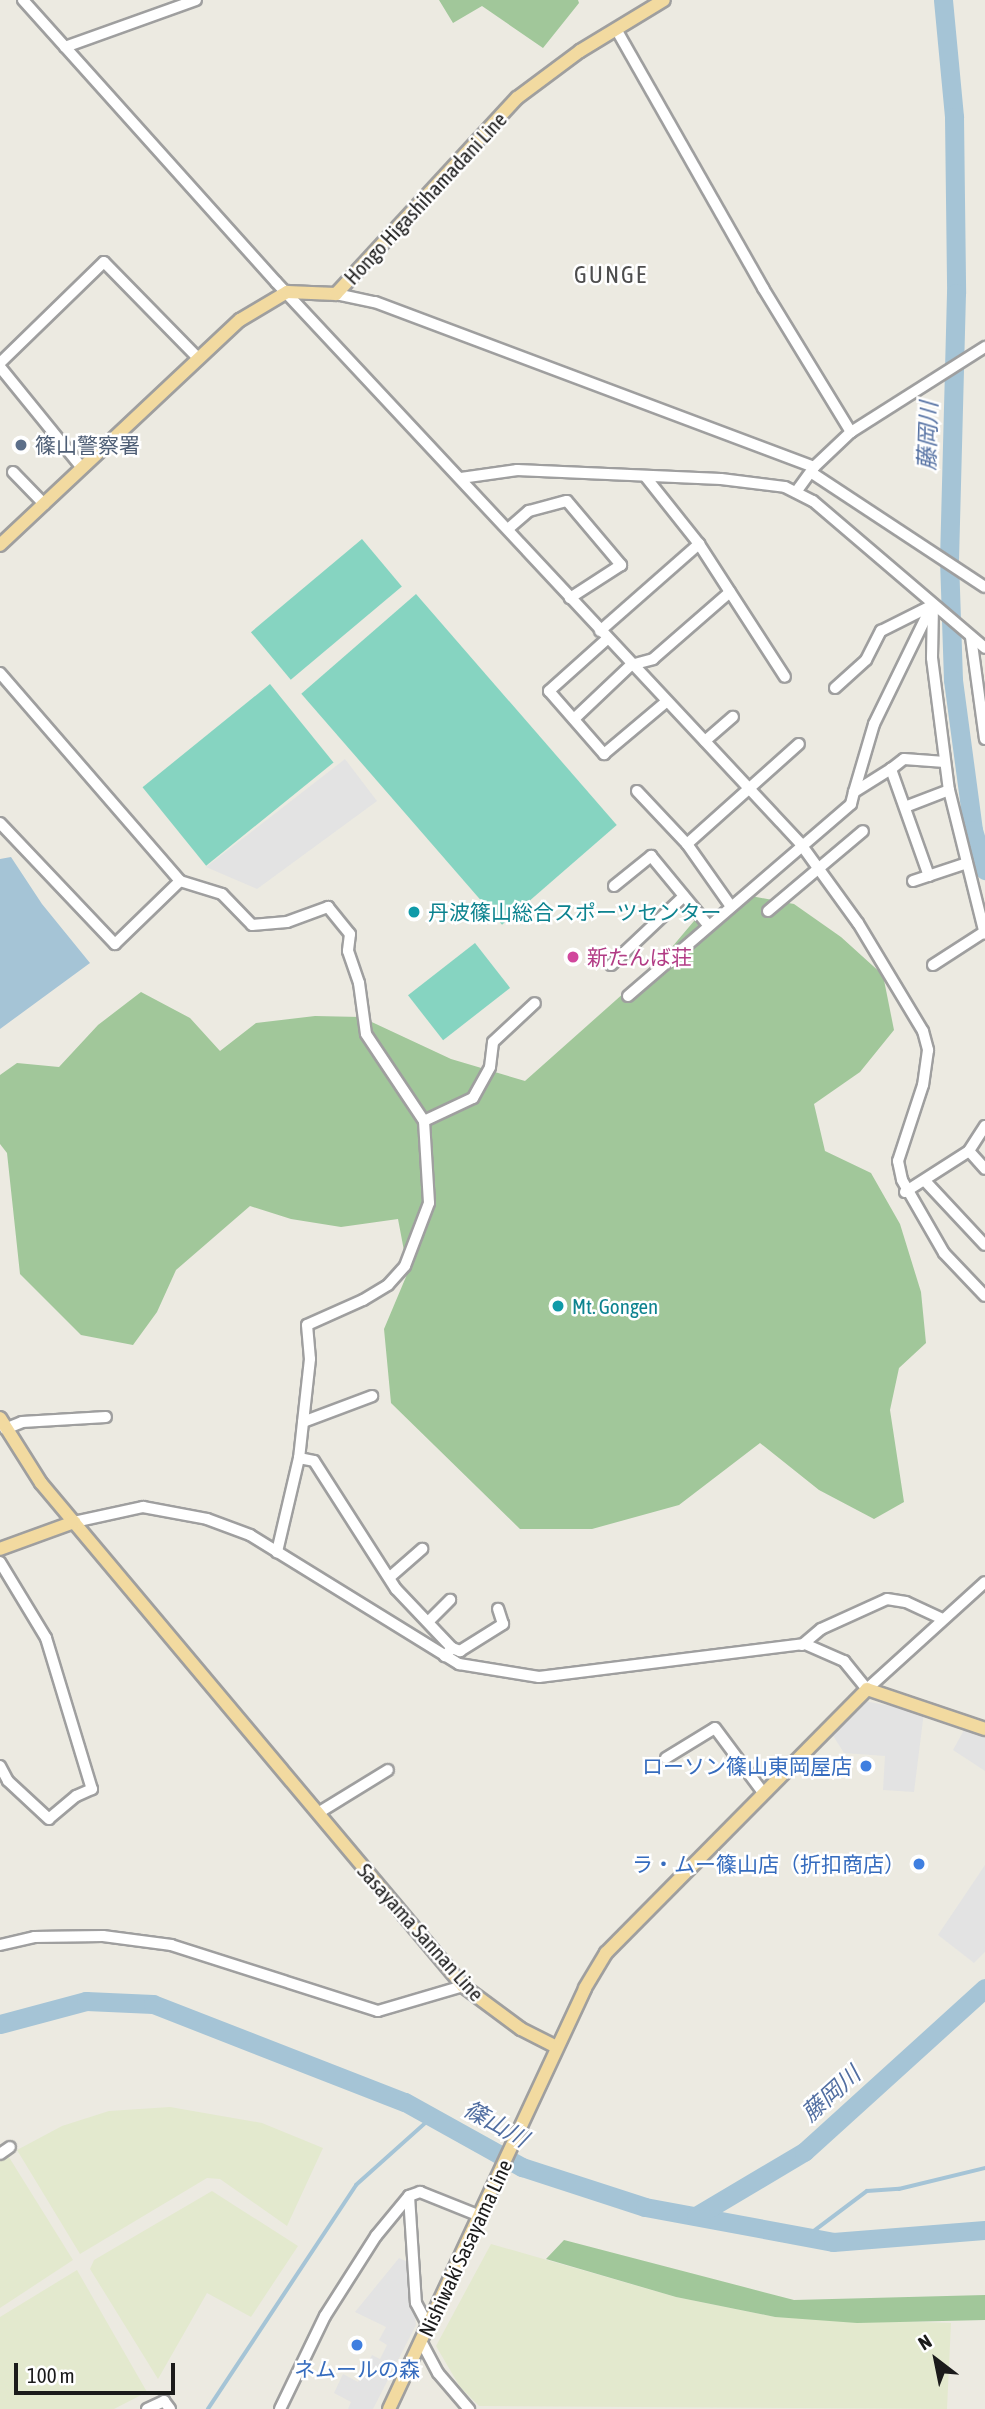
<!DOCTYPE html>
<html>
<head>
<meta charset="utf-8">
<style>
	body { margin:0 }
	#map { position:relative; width:985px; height:2409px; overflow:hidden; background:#eceae1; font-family:"Asap Condensed","Noto Sans JP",sans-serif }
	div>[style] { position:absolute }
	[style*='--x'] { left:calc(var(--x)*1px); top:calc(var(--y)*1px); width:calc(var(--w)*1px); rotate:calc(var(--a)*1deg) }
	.farmland>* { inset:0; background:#e3e9ce }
	.forest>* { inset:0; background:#a1c79a }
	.pitch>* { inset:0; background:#86d4c1; transform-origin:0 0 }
	.parking>* { inset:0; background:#e3e3e3 }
	.water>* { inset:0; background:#a5c4d6 }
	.stream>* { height:3.5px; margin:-1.75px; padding:0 1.75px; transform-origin:1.75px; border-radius:1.75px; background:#a5c4d6 }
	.river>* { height:19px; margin:-9.5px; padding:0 9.5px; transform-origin:9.5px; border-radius:9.5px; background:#a5c4d6 }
	.roads { filter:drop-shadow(2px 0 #9f9f9f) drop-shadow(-2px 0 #9f9f9f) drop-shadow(0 2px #9f9f9f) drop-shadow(0 -2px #9f9f9f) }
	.minor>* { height:10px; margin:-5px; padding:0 5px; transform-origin:5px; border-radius:5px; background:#fff }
	.major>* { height:12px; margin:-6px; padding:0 6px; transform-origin:6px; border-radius:6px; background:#f2daa0 }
	.dots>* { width:19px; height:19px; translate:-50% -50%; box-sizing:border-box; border:4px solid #fff; border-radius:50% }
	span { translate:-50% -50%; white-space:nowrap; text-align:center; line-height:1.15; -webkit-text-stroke:5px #fff; paint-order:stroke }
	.street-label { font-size:21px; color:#1b1b1b }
	.service-label { font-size:21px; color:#4e5e75 }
	.left { translate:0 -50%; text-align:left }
	.culture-label { font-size:21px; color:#0d838f }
	.hotel-label { font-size:21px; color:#b23c85 }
	.shop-label { font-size:21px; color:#366cbe }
	.right { translate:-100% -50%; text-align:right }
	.water-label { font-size:23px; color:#516ea1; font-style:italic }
	.quarter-label { font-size:24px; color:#4e4e4e; letter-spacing:2px }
	.north { position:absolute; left:901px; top:2325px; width:70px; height:70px; -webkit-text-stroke:5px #fff; paint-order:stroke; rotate:328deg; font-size:19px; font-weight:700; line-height:28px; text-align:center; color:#1b1b1b }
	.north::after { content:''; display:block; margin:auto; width:24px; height:32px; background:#1b1b1b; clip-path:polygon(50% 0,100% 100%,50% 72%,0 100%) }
	.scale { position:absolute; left:14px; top:2363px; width:161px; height:32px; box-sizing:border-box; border:4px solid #1b1b1b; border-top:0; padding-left:9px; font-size:21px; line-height:24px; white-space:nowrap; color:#1b1b1b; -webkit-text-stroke:5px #fff; paint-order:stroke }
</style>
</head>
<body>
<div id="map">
	<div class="farmland">
		<div style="clip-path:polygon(170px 2107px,262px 2123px,323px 2148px,287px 2226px,220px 2179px,207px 2178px,80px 2254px,17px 2150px,62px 2126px,109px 2111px)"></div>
		<div style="clip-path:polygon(7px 2154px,73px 2260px,0 2308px,0 2159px)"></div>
		<div style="clip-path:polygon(212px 2191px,298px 2246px,251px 2317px,207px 2293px,158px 2379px,90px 2269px,94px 2260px)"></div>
		<div style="clip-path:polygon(491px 2244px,676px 2297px,775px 2317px,951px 2323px,947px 2409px,479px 2406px,460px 2387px,436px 2346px)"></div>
		<div style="clip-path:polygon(77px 2270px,147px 2392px,114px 2409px,0 2409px,0 2317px)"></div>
	</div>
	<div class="forest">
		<div style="clip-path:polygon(439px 0,578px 0,579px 3px,543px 48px,482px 6px,453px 23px)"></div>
		<div style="clip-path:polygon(746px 895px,794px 904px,841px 937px,883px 975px,894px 1030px,860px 1072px,814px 1104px,825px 1151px,871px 1173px,900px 1224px,921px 1292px,926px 1343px,899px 1368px,890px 1410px,904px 1502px,874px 1519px,819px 1490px,760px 1443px,679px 1505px,592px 1529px,520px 1529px,391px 1403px,384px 1329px,408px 1272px,398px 1219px,341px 1227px,291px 1219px,250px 1206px,176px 1270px,157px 1312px,133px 1345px,81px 1335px,20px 1274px,7px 1153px,0 1144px,0 1075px,17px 1063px,59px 1067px,98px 1025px,141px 992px,190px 1018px,220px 1051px,256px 1023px,315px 1016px,361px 1017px,451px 1059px,525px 1081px,661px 960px,694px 921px)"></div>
		<div style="clip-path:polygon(564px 2240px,794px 2300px,985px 2295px,985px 2320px,857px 2323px,775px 2317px,676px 2297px,546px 2259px)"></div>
	</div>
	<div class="pitch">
		<div style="left:362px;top:539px;width:62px;height:145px;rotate:50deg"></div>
		<div style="left:416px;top:594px;width:306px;height:152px;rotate:49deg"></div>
		<div style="left:270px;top:684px;width:101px;height:164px;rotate:51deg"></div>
		<div style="left:475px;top:943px;width:57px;height:85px;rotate:52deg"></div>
	</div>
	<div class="parking">
		<div style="clip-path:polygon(345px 759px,377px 801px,257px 889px,206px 867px)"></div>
		<div style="clip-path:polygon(864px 1701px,924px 1712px,914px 1792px,883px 1790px,885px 1756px,844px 1753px,832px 1734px)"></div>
		<div style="clip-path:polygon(964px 1730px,985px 1737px,985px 1771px,953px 1750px)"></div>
		<div style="clip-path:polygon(985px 1865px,985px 1952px,974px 1963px,938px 1935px)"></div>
		<div style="clip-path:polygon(399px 2258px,408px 2262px,416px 2325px,373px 2409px,348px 2409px,351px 2402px,334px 2393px,343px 2374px,358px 2382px,372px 2355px,380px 2359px,387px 2345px,379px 2340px,386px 2327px,355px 2312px)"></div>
	</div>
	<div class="water">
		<div style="clip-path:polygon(11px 857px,42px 904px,90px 963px,0 1029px,0 859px)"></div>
	</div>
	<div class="stream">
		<div style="--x:806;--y:2237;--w:76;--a:-37"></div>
		<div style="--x:867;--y:2191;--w:32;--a:-4"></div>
		<div style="--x:899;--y:2189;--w:89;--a:-13.7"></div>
		<div style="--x:208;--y:2409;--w:268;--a:-56.5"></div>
		<div style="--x:356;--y:2185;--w:102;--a:-41.8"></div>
	</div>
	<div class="river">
		<div style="--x:943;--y:0;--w:118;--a:84.6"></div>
		<div style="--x:954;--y:117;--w:176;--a:89.3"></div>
		<div style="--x:956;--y:293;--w:266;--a:91.5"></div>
		<div style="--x:949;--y:559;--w:121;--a:88.1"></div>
		<div style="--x:953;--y:680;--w:151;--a:82.4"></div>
		<div style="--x:973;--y:830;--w:42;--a:73.3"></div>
		<div style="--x:0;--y:2024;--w:89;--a:-15"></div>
		<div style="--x:86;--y:2001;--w:67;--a:2.6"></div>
		<div style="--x:153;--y:2004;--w:270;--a:21.3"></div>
		<div style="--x:405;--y:2102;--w:134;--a:29.1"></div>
		<div style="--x:522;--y:2167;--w:129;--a:18"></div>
		<div style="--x:645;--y:2207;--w:191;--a:10.5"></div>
		<div style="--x:833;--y:2242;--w:152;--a:-4.5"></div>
		<div style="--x:696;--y:2216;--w:126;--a:-30.7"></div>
		<div style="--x:804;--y:2152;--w:244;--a:-42.2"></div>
	</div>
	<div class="roads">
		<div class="minor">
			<div style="--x:23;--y:0;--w:379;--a:48.1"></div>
			<div style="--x:276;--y:282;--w:768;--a:46.95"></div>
			<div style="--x:800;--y:843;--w:99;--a:54.1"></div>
			<div style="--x:858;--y:923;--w:126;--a:59"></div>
			<div style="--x:923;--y:1031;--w:20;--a:75"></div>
			<div style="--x:928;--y:1050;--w:35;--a:98"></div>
			<div style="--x:923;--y:1085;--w:80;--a:108.2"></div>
			<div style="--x:898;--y:1161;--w:19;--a:78"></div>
			<div style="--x:902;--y:1180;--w:84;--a:60.1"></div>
			<div style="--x:944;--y:1253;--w:59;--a:46.4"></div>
			<div style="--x:616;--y:29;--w:298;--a:60.4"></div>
			<div style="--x:763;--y:288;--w:169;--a:58.6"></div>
			<div style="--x:65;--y:47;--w:139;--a:-19.7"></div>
			<div style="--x:336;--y:294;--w:40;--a:12"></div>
			<div style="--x:375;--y:302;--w:469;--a:20.6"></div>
			<div style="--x:0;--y:363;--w:145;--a:-44.2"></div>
			<div style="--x:104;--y:262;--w:134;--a:45.6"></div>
			<div style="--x:0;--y:367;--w:130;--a:50.9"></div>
			<div style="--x:13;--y:472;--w:45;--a:45.9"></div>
			<div style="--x:812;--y:473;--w:207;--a:33.4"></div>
			<div style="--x:645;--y:476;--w:87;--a:51.5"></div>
			<div style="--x:699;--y:544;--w:158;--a:57.1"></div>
			<div style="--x:461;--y:478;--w:57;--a:-8.1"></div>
			<div style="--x:517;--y:470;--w:204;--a:2.5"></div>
			<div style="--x:721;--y:479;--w:64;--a:7.1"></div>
			<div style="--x:785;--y:487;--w:31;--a:27"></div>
			<div style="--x:813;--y:501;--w:226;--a:40.5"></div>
			<div style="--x:796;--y:492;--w:31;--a:-54"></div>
			<div style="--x:814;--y:467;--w:51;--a:-43.4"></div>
			<div style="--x:851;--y:432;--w:159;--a:-32.4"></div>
			<div style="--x:508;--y:529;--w:28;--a:-41"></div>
			<div style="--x:529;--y:511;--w:39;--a:-15"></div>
			<div style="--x:567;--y:501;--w:84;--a:49.8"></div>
			<div style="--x:621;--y:565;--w:61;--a:147.1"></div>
			<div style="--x:933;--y:605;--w:53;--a:91.1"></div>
			<div style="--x:932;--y:658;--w:133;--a:82.7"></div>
			<div style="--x:949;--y:790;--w:148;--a:76"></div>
			<div style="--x:600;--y:631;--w:132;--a:-41.3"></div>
			<div style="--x:971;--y:637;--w:103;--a:82.2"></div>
			<div style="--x:607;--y:639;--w:78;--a:138.1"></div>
			<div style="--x:549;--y:691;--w:84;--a:48.9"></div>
			<div style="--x:604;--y:754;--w:81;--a:-40"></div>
			<div style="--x:0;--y:673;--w:275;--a:49.1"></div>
			<div style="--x:180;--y:881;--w:44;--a:17.2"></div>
			<div style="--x:222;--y:894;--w:43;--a:45.9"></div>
			<div style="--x:252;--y:925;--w:35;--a:-5"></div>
			<div style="--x:287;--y:922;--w:44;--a:-20.1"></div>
			<div style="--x:328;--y:907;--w:35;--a:51"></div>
			<div style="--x:350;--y:934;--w:17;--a:97"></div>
			<div style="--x:348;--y:951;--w:34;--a:71"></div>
			<div style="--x:359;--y:983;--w:51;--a:82.2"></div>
			<div style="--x:366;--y:1034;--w:105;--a:56.3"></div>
			<div style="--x:424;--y:1121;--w:82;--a:86.5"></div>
			<div style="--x:429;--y:1203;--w:67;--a:110.9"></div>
			<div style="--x:405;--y:1266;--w:25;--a:132"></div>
			<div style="--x:388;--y:1285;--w:29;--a:149"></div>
			<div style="--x:363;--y:1300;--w:61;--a:155.9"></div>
			<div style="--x:307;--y:1325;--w:34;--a:85"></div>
			<div style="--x:310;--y:1359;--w:100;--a:96.3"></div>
			<div style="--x:299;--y:1458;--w:97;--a:103.2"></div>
			<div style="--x:835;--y:688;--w:42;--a:-42.1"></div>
			<div style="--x:866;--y:660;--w:33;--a:-63"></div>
			<div style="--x:881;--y:631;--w:58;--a:-26.6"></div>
			<div style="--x:574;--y:719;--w:79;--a:-43.5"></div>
			<div style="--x:631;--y:665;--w:23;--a:-15"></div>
			<div style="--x:653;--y:659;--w:102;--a:-41"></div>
			<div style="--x:705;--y:741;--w:37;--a:-41"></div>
			<div style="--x:637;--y:791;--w:73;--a:46.7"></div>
			<div style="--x:854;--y:792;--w:71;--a:-73.6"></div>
			<div style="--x:874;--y:724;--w:130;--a:-64"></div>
			<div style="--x:905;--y:807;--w:47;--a:-21.1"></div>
			<div style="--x:0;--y:823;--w:167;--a:46.5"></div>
			<div style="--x:115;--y:944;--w:91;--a:-44.1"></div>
			<div style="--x:929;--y:876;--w:114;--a:-109.6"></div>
			<div style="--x:891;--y:769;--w:16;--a:-38"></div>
			<div style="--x:904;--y:759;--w:41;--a:4.2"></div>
			<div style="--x:913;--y:881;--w:57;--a:-18.4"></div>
			<div style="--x:614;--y:886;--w:48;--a:-39"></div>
			<div style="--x:651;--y:856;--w:89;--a:50.4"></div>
			<div style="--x:730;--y:905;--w:75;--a:-125.2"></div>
			<div style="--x:687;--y:844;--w:150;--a:-41.8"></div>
			<div style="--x:768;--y:911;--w:124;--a:-40.1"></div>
			<div style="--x:611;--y:965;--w:100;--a:-43.4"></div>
			<div style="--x:933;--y:965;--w:61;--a:-32.9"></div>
			<div style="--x:628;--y:996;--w:294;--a:-40.7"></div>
			<div style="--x:851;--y:804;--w:12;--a:-76"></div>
			<div style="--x:854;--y:792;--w:44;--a:-31.9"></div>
			<div style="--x:424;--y:1121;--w:54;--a:-25.1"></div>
			<div style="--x:473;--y:1098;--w:35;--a:-61"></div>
			<div style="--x:490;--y:1067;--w:25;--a:-83"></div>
			<div style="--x:493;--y:1042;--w:57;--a:-42.9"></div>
			<div style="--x:985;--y:1126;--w:30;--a:123"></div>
			<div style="--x:969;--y:1151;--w:24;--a:48"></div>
			<div style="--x:926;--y:1182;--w:86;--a:46.9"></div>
			<div style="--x:905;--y:1192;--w:76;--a:-32.6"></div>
			<div style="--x:303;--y:1422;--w:74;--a:-20.6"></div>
			<div style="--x:5;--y:1429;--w:18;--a:-22"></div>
			<div style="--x:22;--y:1422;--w:84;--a:-3.4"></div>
			<div style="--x:299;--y:1458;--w:15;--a:11"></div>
			<div style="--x:314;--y:1461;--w:152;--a:57.4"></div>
			<div style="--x:396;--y:1589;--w:81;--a:46.5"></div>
			<div style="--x:452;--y:1648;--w:11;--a:131"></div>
			<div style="--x:74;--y:1522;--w:71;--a:-12.3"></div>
			<div style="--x:143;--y:1507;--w:65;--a:10.6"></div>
			<div style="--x:207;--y:1519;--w:46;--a:20.4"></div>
			<div style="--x:250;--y:1535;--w:246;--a:31.7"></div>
			<div style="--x:459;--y:1664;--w:81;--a:9.2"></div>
			<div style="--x:539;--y:1677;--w:268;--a:-7.1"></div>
			<div style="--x:805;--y:1644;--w:43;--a:23.6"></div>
			<div style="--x:844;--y:1661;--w:36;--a:51"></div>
			<div style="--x:867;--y:1689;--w:159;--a:-42.2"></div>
			<div style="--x:0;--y:1562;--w:89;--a:58.8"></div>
			<div style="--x:46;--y:1638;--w:158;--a:73.1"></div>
			<div style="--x:92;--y:1789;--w:17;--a:156"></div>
			<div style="--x:76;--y:1796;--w:35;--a:140"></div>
			<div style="--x:49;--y:1819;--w:56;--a:-137.2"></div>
			<div style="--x:8;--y:1781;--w:17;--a:-118"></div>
			<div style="--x:390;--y:1577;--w:43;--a:-41.2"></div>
			<div style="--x:429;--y:1621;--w:30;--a:-45"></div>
			<div style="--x:802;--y:1645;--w:25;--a:-40"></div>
			<div style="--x:821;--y:1629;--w:72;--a:-24.4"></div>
			<div style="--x:887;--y:1599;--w:19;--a:9"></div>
			<div style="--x:906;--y:1602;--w:38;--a:25"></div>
			<div style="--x:452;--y:1648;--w:9;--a:21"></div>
			<div style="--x:460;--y:1651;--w:51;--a:-32.1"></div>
			<div style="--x:503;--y:1624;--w:16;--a:-108"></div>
			<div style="--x:666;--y:1758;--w:57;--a:-31.5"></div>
			<div style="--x:715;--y:1728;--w:82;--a:53.4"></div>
			<div style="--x:318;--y:1813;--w:82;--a:-31.6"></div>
			<div style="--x:0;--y:1945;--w:35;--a:-13"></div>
			<div style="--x:34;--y:1937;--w:69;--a:-0.8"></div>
			<div style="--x:103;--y:1936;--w:69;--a:7.5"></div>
			<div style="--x:171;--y:1945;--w:217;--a:17.7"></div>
			<div style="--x:378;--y:2011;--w:89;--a:-16.4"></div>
			<div style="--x:0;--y:2154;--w:12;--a:-35"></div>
			<div style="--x:409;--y:2196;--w:107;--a:86.3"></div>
			<div style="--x:416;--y:2303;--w:26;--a:62"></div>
			<div style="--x:421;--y:2341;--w:36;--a:62"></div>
			<div style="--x:438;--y:2373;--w:48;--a:49.3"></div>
			<div style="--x:147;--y:2409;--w:19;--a:-25"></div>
			<div style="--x:164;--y:2401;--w:10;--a:53"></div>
			<div style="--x:280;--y:2409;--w:103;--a:-64.2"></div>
			<div style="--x:325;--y:2316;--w:95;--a:-57.5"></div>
			<div style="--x:376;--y:2236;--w:52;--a:-50.5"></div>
			<div style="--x:409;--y:2196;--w:12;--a:-20"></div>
			<div style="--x:420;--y:2192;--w:65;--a:21.8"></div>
		</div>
		<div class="major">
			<div style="--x:0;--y:545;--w:329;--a:-43.2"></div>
			<div style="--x:240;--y:320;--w:55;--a:-30.8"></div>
			<div style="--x:287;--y:292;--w:49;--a:2.3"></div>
			<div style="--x:336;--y:294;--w:267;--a:-47.3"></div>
			<div style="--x:517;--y:98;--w:79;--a:-36.7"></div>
			<div style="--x:580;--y:51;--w:98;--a:-31.3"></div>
			<div style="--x:0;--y:1418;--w:77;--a:57.8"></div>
			<div style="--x:41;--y:1483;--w:657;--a:50"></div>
			<div style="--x:463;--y:1986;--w:72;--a:36.6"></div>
			<div style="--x:521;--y:2029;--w:39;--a:27"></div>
			<div style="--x:0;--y:1549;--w:79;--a:-20"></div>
			<div style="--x:389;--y:2409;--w:464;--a:-65"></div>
			<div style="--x:585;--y:1988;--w:41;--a:-59"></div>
			<div style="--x:606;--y:1953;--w:371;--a:-45.3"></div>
			<div style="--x:867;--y:1689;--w:125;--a:18.7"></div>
		</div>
	</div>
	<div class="dots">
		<div style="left:21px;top:445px;background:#5c6f8a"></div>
		<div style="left:414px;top:912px;background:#0f9aa8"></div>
		<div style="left:573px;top:957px;background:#d1479c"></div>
		<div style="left:558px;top:1306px;background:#0f9aa8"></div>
		<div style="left:866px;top:1766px;background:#3f7fe0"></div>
		<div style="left:919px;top:1864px;background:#3f7fe0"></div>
		<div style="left:357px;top:2345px;background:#3f7fe0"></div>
	</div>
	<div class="street-label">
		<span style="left:425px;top:198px;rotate:-47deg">Hongo Higashihamadani Line</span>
		<span style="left:421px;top:1932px;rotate:48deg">Sasayama Sannan Line</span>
		<span style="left:465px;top:2248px;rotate:-65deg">Nishiwaki Sasayama Line</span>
	</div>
	<div class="service-label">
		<span class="left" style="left:35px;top:445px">篠山警察署</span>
	</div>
	<div class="culture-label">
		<span class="left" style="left:428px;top:912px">丹波篠山総合スポーツセンター</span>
		<span class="left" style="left:572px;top:1306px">Mt. Gongen</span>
	</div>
	<div class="hotel-label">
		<span class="left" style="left:587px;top:957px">新たんば荘</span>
	</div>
	<div class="shop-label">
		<span class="right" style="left:852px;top:1766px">ローソン篠山東岡屋店</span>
		<span class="right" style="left:905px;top:1864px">ラ・ムー篠山店（折扣商店）</span>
		<span style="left:357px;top:2369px">ネムールの森</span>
	</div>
	<div class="water-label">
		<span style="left:928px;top:436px;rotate:-88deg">藤岡川</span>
		<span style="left:831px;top:2094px;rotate:-42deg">藤岡川</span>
		<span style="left:496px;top:2124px;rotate:29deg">篠山川</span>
	</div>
	<div class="quarter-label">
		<span style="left:611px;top:275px">GUNGE</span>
	</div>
	<div class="north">N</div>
	<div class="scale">100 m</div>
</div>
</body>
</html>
